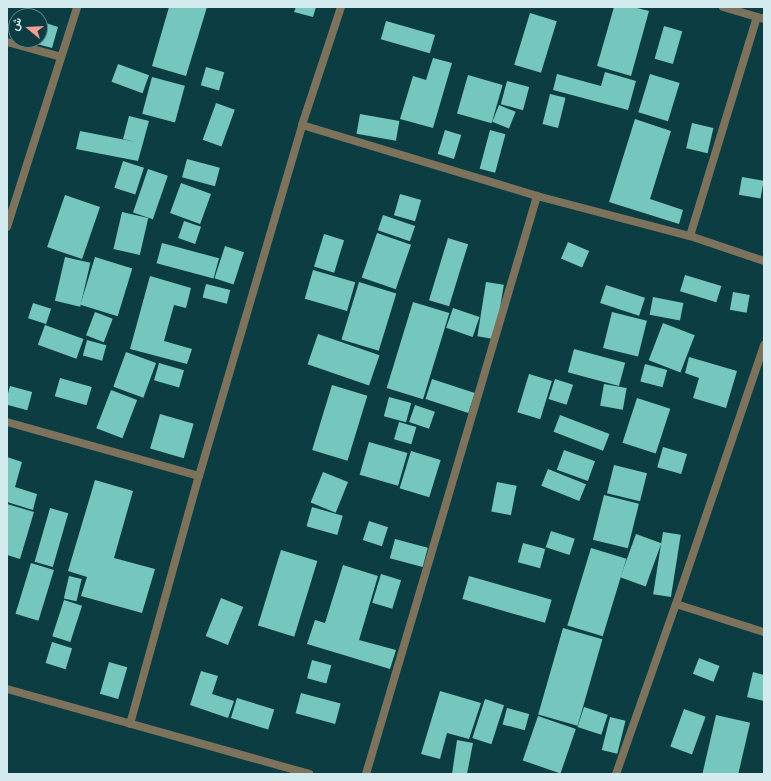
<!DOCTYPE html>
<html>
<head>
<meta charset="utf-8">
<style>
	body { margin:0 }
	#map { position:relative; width:771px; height:781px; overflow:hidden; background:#0c3d42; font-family:Georgia,Vazirmatn,serif }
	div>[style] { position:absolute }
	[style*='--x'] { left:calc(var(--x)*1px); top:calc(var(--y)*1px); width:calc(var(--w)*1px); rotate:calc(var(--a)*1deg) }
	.building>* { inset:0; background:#75c6bc; transform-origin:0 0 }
	.street>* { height:8px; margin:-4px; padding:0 4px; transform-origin:4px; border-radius:4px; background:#7d725b }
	span { translate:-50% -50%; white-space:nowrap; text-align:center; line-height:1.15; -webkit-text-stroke:4px #0c3d42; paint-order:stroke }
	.frame { position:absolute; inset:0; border:8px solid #d3ebee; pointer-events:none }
	.north { position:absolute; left:8px; top:8px; width:40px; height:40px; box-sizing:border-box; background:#0c3d42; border:1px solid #5c8387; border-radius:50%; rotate:288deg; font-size:11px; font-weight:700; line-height:16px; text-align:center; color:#d3ebee }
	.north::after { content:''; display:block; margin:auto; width:14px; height:18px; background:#f59c94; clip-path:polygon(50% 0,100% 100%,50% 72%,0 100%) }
</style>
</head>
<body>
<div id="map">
	<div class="building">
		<div style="clip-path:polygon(169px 7px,207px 7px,186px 76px,152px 66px)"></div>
		<div style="clip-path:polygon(296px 7px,316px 7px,313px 17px,294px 12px)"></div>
		<div style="clip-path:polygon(614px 7px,633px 7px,649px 11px,631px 76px,597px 66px)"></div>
		<div style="left:530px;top:13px;width:28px;height:54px;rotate:17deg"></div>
		<div style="clip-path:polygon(40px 21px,58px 27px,52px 48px,33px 43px,34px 40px,40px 40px)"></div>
		<div style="left:386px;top:21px;width:51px;height:19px;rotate:16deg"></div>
		<div style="left:664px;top:26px;width:19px;height:34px;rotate:16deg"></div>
		<div style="clip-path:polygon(433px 58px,452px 63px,433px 128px,400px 119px,413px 76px,426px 80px)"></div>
		<div style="left:118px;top:64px;width:33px;height:19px;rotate:20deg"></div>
		<div style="left:206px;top:67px;width:19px;height:19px;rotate:16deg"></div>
		<div style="clip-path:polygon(605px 72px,636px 81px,628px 110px,553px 90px,557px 74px,601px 86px)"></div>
		<div style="left:650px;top:74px;width:31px;height:40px;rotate:17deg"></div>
		<div style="left:468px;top:75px;width:36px;height:40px;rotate:16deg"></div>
		<div style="left:152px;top:77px;width:34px;height:38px;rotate:15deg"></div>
		<div style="left:507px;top:81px;width:23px;height:24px;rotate:15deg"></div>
		<div style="left:550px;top:94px;width:16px;height:31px;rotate:14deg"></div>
		<div style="left:216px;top:103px;width:20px;height:39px;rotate:20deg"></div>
		<div style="left:499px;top:105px;width:18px;height:18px;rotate:22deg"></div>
		<div style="left:360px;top:114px;width:40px;height:20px;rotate:10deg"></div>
		<div style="clip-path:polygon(129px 116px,149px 121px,138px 161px,76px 149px,80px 131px,136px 142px,123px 139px)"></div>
		<div style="clip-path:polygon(635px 119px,671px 131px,650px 199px,683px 210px,679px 224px,609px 202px)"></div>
		<div style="left:692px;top:123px;width:22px;height:26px;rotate:13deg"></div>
		<div style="left:445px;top:130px;width:17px;height:25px;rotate:17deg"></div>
		<div style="left:490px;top:130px;width:16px;height:40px;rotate:15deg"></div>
		<div style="left:187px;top:159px;width:34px;height:19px;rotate:15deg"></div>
		<div style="left:123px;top:161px;width:22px;height:28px;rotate:18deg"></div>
		<div style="left:148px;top:169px;width:21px;height:46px;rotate:19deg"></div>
		<div style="left:742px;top:177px;width:22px;height:18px;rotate:10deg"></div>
		<div style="left:181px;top:183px;width:32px;height:32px;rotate:20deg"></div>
		<div style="left:400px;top:194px;width:22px;height:22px;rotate:16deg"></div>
		<div style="left:65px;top:195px;width:37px;height:55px;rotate:19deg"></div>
		<div style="left:122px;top:212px;width:27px;height:38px;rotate:13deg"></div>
		<div style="left:383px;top:215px;width:34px;height:16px;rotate:19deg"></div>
		<div style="left:184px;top:221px;width:18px;height:18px;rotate:19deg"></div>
		<div style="left:377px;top:233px;width:36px;height:47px;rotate:19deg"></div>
		<div style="left:324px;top:234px;width:21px;height:34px;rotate:17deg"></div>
		<div style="left:448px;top:238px;width:21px;height:65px;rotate:17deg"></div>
		<div style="left:568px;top:242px;width:23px;height:18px;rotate:23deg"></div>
		<div style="left:162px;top:243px;width:59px;height:21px;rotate:15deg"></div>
		<div style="left:225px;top:246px;width:20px;height:34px;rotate:18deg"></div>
		<div style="left:65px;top:257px;width:26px;height:45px;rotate:13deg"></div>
		<div style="left:95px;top:257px;width:39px;height:50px;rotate:17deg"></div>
		<div style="left:313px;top:270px;width:44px;height:30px;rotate:16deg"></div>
		<div style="left:685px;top:275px;width:38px;height:17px;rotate:17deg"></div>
		<div style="clip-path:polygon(150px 276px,191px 288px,186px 308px,174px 305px,164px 341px,192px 349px,187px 364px,130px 349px)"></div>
		<div style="left:359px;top:282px;width:39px;height:60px;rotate:17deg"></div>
		<div style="left:486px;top:282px;width:18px;height:55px;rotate:9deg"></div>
		<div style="left:206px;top:284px;width:25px;height:14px;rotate:14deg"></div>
		<div style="left:606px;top:285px;width:41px;height:19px;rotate:18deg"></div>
		<div style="left:733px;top:292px;width:17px;height:18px;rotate:10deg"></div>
		<div style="left:653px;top:297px;width:31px;height:18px;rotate:11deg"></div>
		<div style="left:413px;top:302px;width:38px;height:90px;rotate:17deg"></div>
		<div style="left:33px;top:303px;width:19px;height:16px;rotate:18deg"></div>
		<div style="left:453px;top:308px;width:28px;height:21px;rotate:19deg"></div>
		<div style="left:95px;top:312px;width:19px;height:25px;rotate:21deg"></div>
		<div style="left:612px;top:312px;width:36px;height:37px;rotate:14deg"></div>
		<div style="left:663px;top:323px;width:34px;height:40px;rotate:21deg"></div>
		<div style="left:45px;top:325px;width:41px;height:21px;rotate:20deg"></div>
		<div style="left:318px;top:334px;width:65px;height:32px;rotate:19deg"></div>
		<div style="left:87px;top:340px;width:20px;height:16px;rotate:15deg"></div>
		<div style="left:574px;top:349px;width:53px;height:24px;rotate:15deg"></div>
		<div style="left:126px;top:352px;width:32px;height:37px;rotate:20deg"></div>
		<div style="clip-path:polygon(689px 357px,737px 371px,726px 408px,693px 398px,699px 378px,685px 373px)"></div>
		<div style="left:159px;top:363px;width:26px;height:18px;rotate:16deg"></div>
		<div style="left:645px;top:364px;width:23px;height:18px;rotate:15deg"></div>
		<div style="left:529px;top:374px;width:24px;height:40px;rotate:17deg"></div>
		<div style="left:60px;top:378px;width:33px;height:19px;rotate:16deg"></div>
		<div style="left:432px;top:379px;width:45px;height:21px;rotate:18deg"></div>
		<div style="left:555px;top:379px;width:19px;height:21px;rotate:18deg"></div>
		<div style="left:604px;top:384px;width:23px;height:22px;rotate:10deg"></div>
		<div style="left:332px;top:385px;width:37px;height:68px;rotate:17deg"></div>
		<div style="left:10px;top:386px;width:23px;height:19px;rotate:15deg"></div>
		<div style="left:111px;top:390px;width:28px;height:41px;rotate:21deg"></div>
		<div style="left:389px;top:397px;width:23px;height:20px;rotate:15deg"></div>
		<div style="left:637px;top:398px;width:35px;height:47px;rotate:18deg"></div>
		<div style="left:415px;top:405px;width:21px;height:18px;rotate:19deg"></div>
		<div style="left:160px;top:414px;width:35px;height:36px;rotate:16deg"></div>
		<div style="left:560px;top:415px;width:53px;height:18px;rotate:21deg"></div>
		<div style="left:399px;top:422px;width:18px;height:18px;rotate:16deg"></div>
		<div style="left:369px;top:442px;width:40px;height:34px;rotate:16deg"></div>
		<div style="left:663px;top:447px;width:25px;height:21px;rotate:16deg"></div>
		<div style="left:564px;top:450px;width:33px;height:21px;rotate:20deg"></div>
		<div style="left:411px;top:451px;width:31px;height:39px;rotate:17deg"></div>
		<div style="clip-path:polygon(7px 457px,22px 462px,15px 487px,37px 494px,33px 510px,7px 502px)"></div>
		<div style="left:614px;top:465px;width:34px;height:29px;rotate:14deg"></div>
		<div style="left:548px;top:469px;width:41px;height:18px;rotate:22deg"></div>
		<div style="left:323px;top:472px;width:27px;height:33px;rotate:22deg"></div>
		<div style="clip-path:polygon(95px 480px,133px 491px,114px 558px,155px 569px,142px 613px,81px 596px,87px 577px,68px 571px)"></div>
		<div style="left:497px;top:482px;width:20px;height:30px;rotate:11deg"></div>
		<div style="left:604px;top:495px;width:36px;height:46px;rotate:14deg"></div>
		<div style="clip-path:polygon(7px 504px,34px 512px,20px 559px,7px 555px)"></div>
		<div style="left:312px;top:507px;width:32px;height:20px;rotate:16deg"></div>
		<div style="left:50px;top:508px;width:19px;height:56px;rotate:16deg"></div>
		<div style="left:369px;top:521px;width:20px;height:20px;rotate:18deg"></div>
		<div style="left:551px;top:531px;width:25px;height:17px;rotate:18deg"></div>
		<div style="left:663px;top:532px;width:18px;height:63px;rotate:9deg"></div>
		<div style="left:636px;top:534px;width:27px;height:46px;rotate:20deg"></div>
		<div style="left:395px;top:539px;width:34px;height:20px;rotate:15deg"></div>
		<div style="left:523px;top:543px;width:23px;height:20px;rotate:15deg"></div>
		<div style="left:591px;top:548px;width:37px;height:81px;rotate:17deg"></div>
		<div style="left:281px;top:550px;width:38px;height:79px;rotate:17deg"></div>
		<div style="left:31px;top:563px;width:24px;height:53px;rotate:17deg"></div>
		<div style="clip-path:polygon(343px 565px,378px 576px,359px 640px,396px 650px,390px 669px,307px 644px,315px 620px,325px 623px)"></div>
		<div style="left:381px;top:574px;width:21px;height:30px;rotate:17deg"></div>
		<div style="left:69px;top:576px;width:13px;height:23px;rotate:13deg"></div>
		<div style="left:469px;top:576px;width:86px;height:24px;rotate:16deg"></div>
		<div style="left:221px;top:598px;width:24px;height:41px;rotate:22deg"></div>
		<div style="left:64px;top:600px;width:19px;height:38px;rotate:18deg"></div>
		<div style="left:563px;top:628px;width:41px;height:90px;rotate:16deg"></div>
		<div style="left:52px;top:642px;width:21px;height:22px;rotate:17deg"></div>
		<div style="left:699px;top:658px;width:22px;height:17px;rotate:21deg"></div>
		<div style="left:312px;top:660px;width:20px;height:19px;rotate:15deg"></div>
		<div style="left:109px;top:662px;width:19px;height:33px;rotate:16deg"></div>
		<div style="clip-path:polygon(201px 671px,218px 676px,212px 694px,234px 701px,228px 718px,190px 705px)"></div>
		<div style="clip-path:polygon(753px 672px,764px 675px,764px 701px,747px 697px)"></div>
		<div style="clip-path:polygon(440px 691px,481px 703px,469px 739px,447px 733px,440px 759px,421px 754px)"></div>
		<div style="left:301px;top:693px;width:41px;height:21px;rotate:15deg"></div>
		<div style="left:237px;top:698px;width:39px;height:21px;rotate:17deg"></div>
		<div style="left:485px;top:699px;width:20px;height:41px;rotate:18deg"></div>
		<div style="left:584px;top:707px;width:25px;height:21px;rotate:18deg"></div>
		<div style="left:507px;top:708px;width:23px;height:17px;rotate:15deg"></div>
		<div style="left:684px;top:709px;width:23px;height:40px;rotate:20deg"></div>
		<div style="left:716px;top:715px;width:35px;height:61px;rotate:13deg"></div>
		<div style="left:538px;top:716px;width:40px;height:47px;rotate:19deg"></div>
		<div style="left:610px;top:717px;width:16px;height:34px;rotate:14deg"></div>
		<div style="clip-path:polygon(457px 740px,473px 743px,467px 774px,452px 774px)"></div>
	</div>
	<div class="street">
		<div style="--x:723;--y:7;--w:43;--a:16.3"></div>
		<div style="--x:7;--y:42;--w:56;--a:15.5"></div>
		<div style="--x:302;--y:125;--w:245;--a:16.8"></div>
		<div style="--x:537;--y:196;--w:158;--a:14.7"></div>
		<div style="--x:690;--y:236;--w:78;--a:18.7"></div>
		<div style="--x:7;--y:227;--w:231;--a:-72.3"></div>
		<div style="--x:690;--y:236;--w:229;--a:-73"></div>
		<div style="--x:7;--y:422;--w:199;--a:15.7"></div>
		<div style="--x:676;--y:604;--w:274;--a:-71.2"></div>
		<div style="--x:7;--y:689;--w:314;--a:15.7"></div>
		<div style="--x:130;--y:724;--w:257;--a:-74.5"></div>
		<div style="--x:199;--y:476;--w:366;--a:-73.6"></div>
		<div style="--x:302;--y:125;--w:124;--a:-71.7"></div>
		<div style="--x:366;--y:774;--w:603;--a:-73.52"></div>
		<div style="--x:616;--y:774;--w:180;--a:-70.6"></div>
		<div style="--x:676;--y:604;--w:92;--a:17.7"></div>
	</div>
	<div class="frame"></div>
	<div class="north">ش</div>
</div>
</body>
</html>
